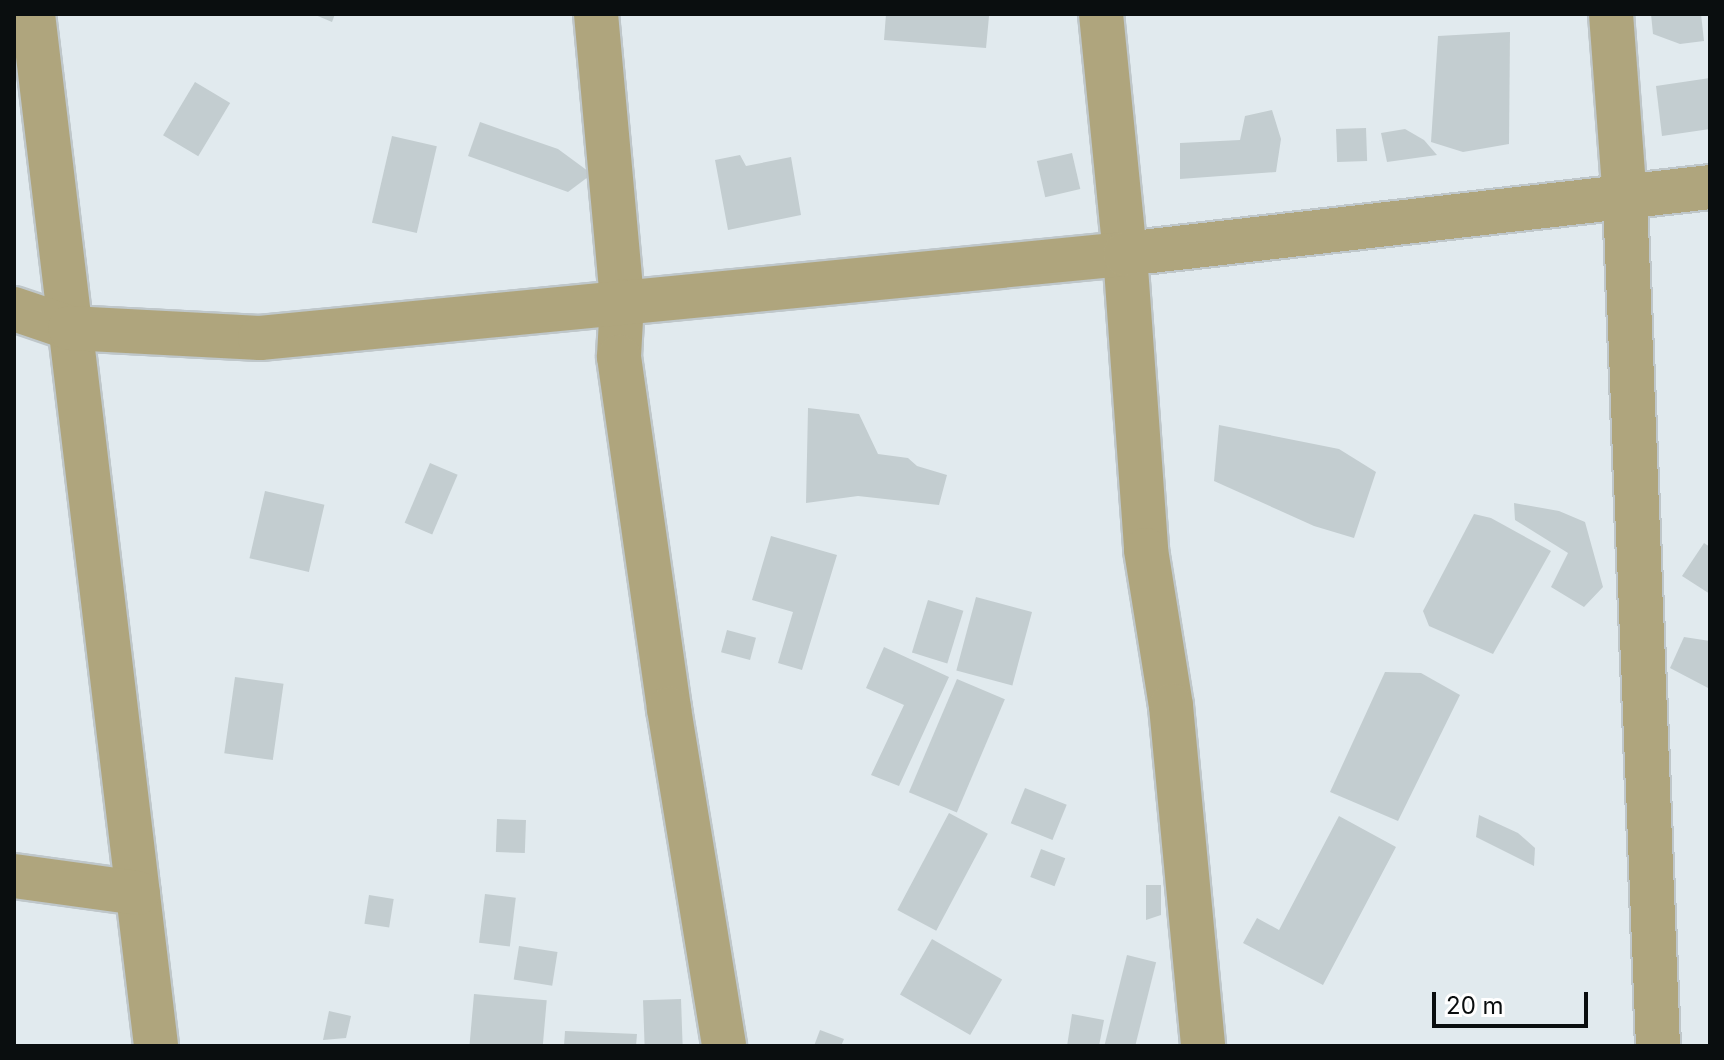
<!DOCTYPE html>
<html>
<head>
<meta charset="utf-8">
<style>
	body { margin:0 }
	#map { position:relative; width:1724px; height:1060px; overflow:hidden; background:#e1eaee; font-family:Inter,sans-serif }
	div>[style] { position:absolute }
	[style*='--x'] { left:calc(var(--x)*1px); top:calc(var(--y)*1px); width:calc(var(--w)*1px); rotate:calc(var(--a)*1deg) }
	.building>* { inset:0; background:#c3cdd0; transform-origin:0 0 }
	.roads { filter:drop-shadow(2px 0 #bfc7ca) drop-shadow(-2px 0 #bfc7ca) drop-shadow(0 2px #bfc7ca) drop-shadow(0 -2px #bfc7ca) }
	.minor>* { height:44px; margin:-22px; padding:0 22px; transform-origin:22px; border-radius:22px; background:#afa57d }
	span { translate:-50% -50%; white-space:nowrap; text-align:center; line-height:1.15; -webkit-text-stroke:6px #fff; paint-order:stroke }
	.frame { position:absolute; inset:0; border:16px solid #0a0e0f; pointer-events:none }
	.scale { position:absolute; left:1432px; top:992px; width:156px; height:36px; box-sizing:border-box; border:4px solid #0a0e0f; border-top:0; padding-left:10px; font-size:24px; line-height:28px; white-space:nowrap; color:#0a0e0f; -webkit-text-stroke:6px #fff; paint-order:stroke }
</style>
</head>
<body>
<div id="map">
	<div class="building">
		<div style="clip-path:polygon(313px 14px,335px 14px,332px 22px)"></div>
		<div style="clip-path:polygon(886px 14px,989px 16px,986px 48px,884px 40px)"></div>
		<div style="clip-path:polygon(1651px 14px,1701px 14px,1704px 41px,1680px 44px,1653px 34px)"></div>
		<div style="clip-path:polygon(1510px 32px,1509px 144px,1463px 152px,1431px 142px,1438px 36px)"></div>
		<div style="clip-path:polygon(1710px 78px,1710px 129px,1662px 136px,1656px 86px)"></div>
		<div style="left:195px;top:82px;width:41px;height:62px;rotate:31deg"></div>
		<div style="clip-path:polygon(1272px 110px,1281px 139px,1276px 172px,1180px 179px,1180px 143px,1240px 140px,1245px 116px)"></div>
		<div style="clip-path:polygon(480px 122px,558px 149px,592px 174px,568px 192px,468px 156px)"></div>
		<div style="left:1366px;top:128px;width:33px;height:30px;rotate:88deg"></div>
		<div style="clip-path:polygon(1405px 129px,1424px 140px,1437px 155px,1387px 162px,1381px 133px)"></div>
		<div style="left:392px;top:136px;width:46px;height:89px;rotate:13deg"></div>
		<div style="left:1072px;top:153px;width:37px;height:36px;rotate:77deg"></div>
		<div style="clip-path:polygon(740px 155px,746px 166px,791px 157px,801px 215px,728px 230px,715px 160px)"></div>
		<div style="clip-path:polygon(808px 408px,859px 414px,878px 454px,908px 458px,917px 466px,947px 475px,939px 505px,858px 496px,806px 503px)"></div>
		<div style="clip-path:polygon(1219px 425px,1339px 449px,1376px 472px,1354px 538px,1314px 526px,1214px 481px)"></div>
		<div style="left:430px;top:463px;width:30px;height:65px;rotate:23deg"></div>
		<div style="left:265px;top:491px;width:61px;height:69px;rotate:13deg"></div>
		<div style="clip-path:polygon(1514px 503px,1559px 511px,1585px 522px,1603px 587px,1584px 607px,1551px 587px,1568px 553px,1515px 520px)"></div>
		<div style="clip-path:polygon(1474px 514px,1491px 518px,1551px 551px,1493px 654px,1429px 626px,1423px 611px)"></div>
		<div style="clip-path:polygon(771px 536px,837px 555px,802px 670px,778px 663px,793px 612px,752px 600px)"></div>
		<div style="clip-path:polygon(1704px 543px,1710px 547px,1710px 594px,1682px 576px)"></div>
		<div style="left:976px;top:597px;width:58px;height:76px;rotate:15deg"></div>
		<div style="left:928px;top:600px;width:37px;height:55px;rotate:17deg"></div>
		<div style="left:727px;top:630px;width:30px;height:23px;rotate:15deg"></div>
		<div style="clip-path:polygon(1684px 637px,1710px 641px,1710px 689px,1670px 668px)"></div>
		<div style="clip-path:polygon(884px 647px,949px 677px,899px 786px,871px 775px,904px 705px,866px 688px)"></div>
		<div style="clip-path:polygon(1385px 672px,1421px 673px,1460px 695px,1398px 821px,1330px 792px)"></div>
		<div style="left:235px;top:677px;width:49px;height:77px;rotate:8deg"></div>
		<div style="left:957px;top:679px;width:52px;height:123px;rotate:23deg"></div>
		<div style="left:1025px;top:788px;width:45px;height:38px;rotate:22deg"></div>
		<div style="left:949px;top:813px;width:44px;height:110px;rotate:28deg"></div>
		<div style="clip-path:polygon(1479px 815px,1518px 833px,1535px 848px,1534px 866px,1476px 837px)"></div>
		<div style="clip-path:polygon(1339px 816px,1396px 847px,1323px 985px,1243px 943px,1257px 918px,1279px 930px)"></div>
		<div style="left:497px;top:819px;width:29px;height:33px;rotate:2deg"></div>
		<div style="left:1041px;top:849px;width:26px;height:30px;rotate:21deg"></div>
		<div style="clip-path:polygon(1146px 885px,1161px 885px,1161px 915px,1146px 920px)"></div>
		<div style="left:485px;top:894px;width:31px;height:49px;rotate:7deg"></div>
		<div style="left:369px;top:895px;width:25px;height:29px;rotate:9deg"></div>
		<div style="left:932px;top:939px;width:81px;height:64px;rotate:30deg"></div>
		<div style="left:519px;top:946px;width:39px;height:34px;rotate:9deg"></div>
		<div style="left:1127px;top:955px;width:30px;height:93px;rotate:14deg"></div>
		<div style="left:474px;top:994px;width:73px;height:52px;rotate:5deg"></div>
		<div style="left:681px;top:999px;width:47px;height:38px;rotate:88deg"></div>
		<div style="clip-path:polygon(329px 1011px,351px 1016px,346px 1038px,323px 1040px)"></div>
		<div style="clip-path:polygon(1072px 1014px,1104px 1020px,1099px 1046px,1067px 1046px)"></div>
		<div style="clip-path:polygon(820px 1030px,844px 1039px,841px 1046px,814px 1046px)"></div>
		<div style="clip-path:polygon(565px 1031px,637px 1034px,636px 1046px,564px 1046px)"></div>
	</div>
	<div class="roads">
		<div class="minor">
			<div style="--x:33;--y:14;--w:1039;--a:83.2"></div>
			<div style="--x:596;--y:14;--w:288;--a:84.8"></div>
			<div style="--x:622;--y:301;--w:56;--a:93.1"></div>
			<div style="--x:619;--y:357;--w:356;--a:81.9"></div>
			<div style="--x:669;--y:709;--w:341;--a:80.7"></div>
			<div style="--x:1101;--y:14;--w:241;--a:84.3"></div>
			<div style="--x:1125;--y:254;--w:297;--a:85.9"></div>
			<div style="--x:1146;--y:550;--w:158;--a:80.9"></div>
			<div style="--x:1171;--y:706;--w:342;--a:84.6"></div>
			<div style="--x:1611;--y:14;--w:186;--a:85.7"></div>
			<div style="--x:1625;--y:199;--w:848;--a:87.77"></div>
			<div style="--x:14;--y:309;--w:59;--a:18.7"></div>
			<div style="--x:70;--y:328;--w:190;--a:3"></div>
			<div style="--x:260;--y:338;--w:869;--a:-5.55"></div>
			<div style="--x:1125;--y:254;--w:589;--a:-6.53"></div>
			<div style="--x:14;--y:876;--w:125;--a:7.8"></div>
		</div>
	</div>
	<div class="frame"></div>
	<div class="scale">20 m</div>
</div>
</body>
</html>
